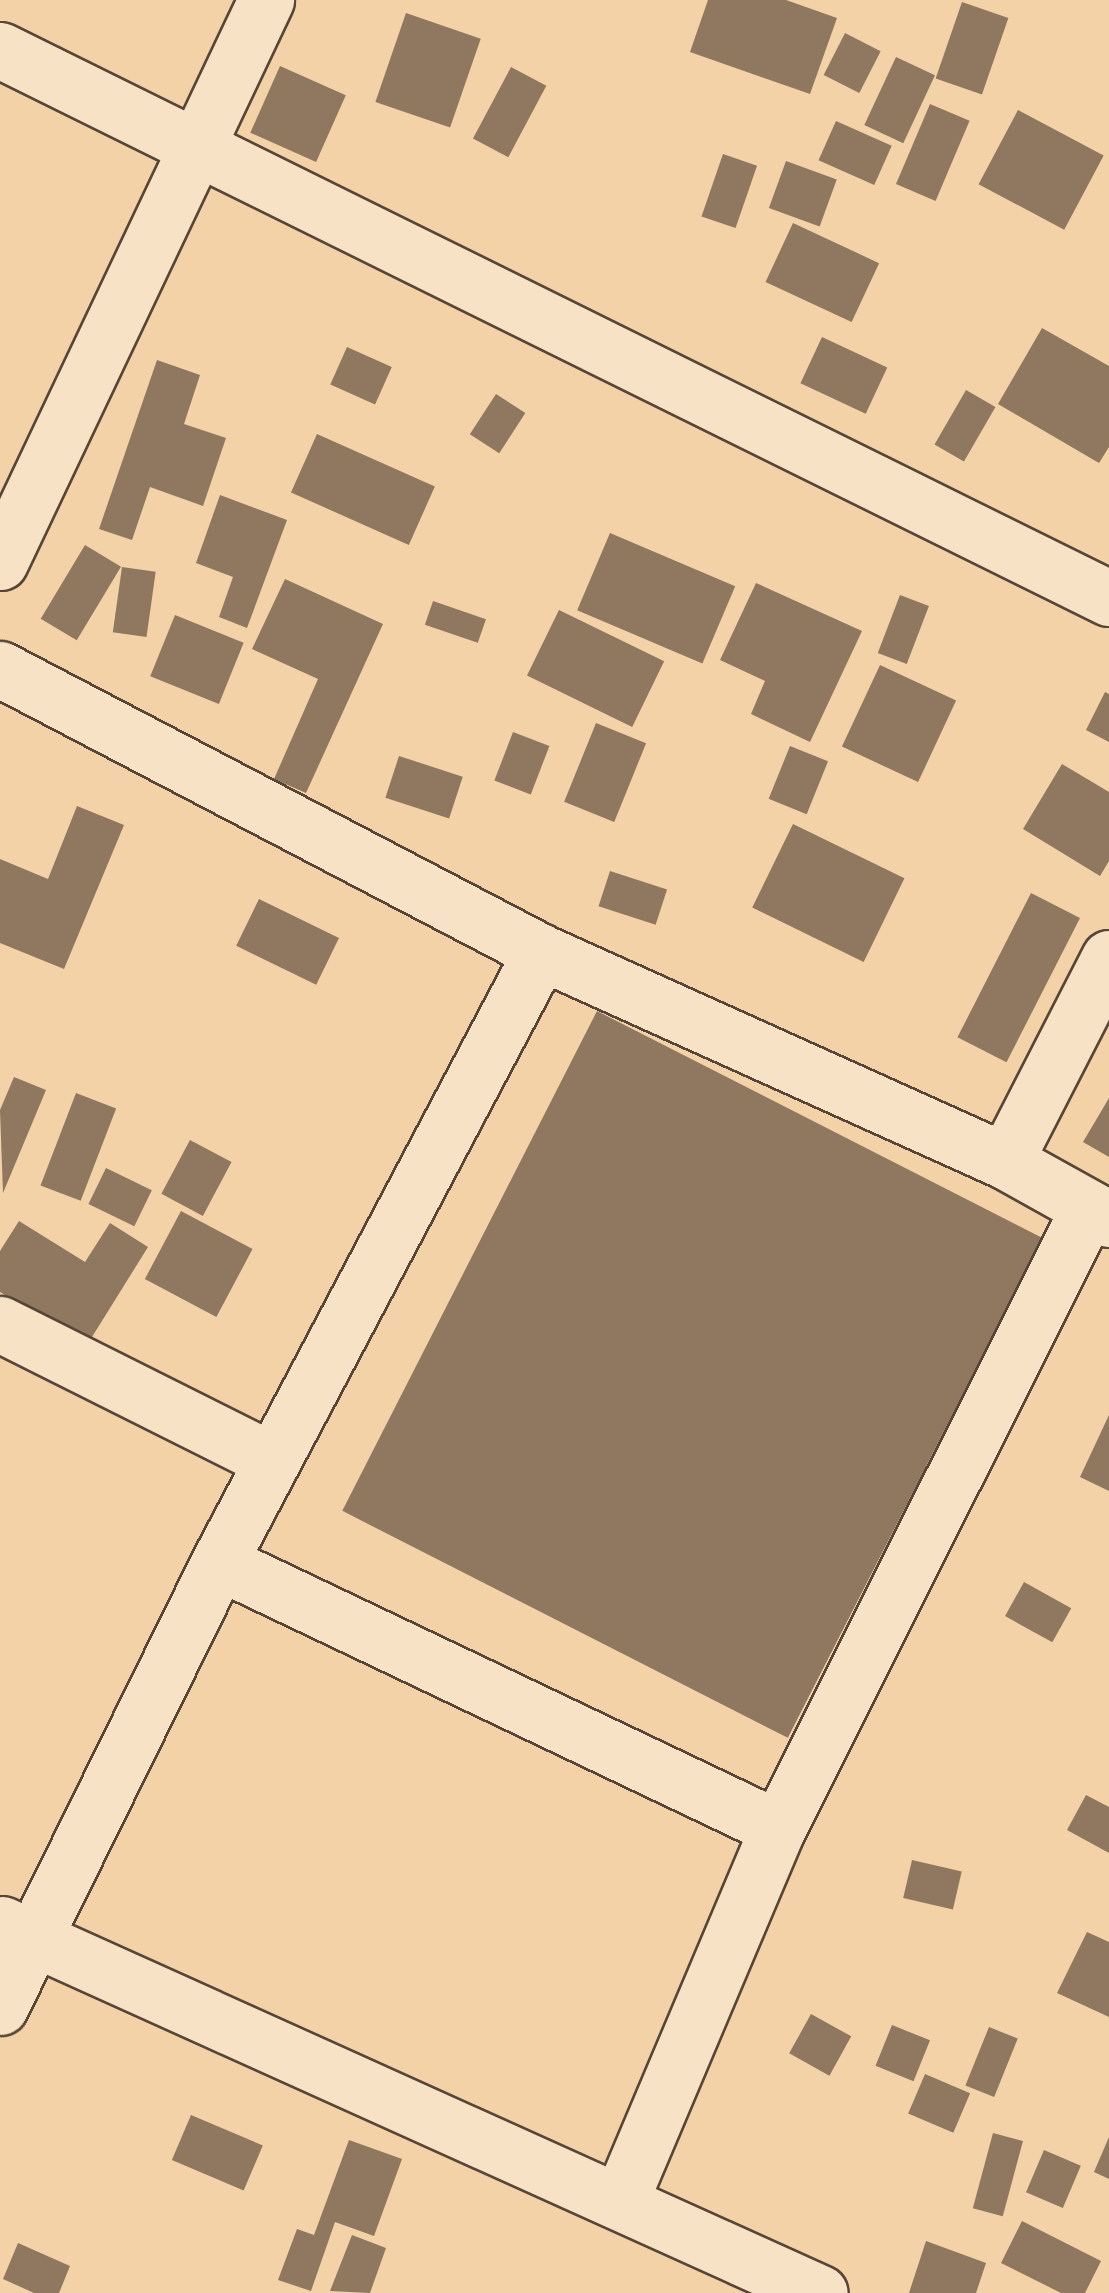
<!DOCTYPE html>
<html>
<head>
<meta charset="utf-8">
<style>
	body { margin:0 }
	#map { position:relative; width:1109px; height:2293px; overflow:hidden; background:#f2d2a6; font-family:"Libre Caslon Text",serif }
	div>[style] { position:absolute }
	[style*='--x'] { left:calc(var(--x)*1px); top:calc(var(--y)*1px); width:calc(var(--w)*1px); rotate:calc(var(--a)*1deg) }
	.building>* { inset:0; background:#8f785f; transform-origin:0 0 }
	.roads { filter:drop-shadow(2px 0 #574638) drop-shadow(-2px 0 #574638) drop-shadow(0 2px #574638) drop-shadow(0 -2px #574638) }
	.minor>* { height:55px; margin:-27.5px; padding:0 27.5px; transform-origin:27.5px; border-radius:27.5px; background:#f7e2c5 }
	span { translate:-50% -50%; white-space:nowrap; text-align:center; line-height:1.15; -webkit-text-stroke:10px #f7e2c5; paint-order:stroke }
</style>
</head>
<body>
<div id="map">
	<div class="building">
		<div style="clip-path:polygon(708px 0,786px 0,837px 18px,810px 94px,690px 52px)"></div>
		<div style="left:962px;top:2px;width:49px;height:81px;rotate:19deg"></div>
		<div style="left:406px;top:13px;width:79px;height:94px;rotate:19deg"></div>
		<div style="left:845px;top:33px;width:40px;height:47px;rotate:27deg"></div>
		<div style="left:896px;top:57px;width:43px;height:75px;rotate:25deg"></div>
		<div style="left:280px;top:66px;width:72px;height:73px;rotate:24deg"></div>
		<div style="left:511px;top:67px;width:40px;height:81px;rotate:28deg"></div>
		<div style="left:930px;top:104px;width:43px;height:87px;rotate:23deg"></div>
		<div style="left:1018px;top:110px;width:97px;height:84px;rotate:28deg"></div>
		<div style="left:836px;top:121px;width:61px;height:43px;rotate:24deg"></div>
		<div style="left:723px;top:154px;width:36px;height:66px;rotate:19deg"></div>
		<div style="left:786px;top:161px;width:54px;height:50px;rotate:20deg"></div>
		<div style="left:793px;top:223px;width:95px;height:65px;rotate:25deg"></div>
		<div style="clip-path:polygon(1042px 328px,1109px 366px,1109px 447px,1099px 463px,998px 404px)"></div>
		<div style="left:822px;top:337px;width:72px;height:51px;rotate:25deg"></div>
		<div style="left:347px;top:347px;width:49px;height:41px;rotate:24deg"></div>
		<div style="clip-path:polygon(157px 360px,200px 375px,184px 424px,226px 438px,203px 506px,150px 487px,132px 540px,99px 529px)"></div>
		<div style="left:966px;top:390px;width:34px;height:63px;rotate:30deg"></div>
		<div style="left:496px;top:394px;width:35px;height:48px;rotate:33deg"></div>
		<div style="left:317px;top:434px;width:129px;height:64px;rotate:24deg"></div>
		<div style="clip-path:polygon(220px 495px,287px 520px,247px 628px,219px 617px,233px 577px,196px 563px)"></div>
		<div style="left:610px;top:533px;width:136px;height:84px;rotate:23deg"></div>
		<div style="left:85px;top:545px;width:42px;height:86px;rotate:31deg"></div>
		<div style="left:122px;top:567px;width:34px;height:66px;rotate:8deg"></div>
		<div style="clip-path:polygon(285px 579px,383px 624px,306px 793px,274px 779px,318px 679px,252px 649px)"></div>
		<div style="clip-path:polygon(756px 583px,862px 631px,810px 742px,751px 714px,765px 681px,720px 660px)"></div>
		<div style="left:900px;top:595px;width:31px;height:62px;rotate:21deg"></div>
		<div style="left:433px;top:601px;width:56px;height:25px;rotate:19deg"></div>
		<div style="left:559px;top:610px;width:117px;height:73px;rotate:26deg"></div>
		<div style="left:175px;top:615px;width:74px;height:66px;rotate:22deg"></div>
		<div style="left:880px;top:665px;width:84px;height:90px;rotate:25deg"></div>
		<div style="clip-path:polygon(1105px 692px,1109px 694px,1109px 742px,1086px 730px)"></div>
		<div style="left:596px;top:723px;width:54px;height:85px;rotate:22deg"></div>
		<div style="left:513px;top:732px;width:39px;height:52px;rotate:21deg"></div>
		<div style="left:790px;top:746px;width:41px;height:57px;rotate:22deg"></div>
		<div style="left:399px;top:756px;width:67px;height:44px;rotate:18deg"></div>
		<div style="clip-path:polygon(1062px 764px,1109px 792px,1109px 861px,1100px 876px,1023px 829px)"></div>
		<div style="clip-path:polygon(77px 806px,124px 825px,64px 969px,0 943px,0 859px,48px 879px)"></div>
		<div style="left:793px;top:824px;width:124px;height:93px;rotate:26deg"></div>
		<div style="left:610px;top:871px;width:60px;height:37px;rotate:18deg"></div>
		<div style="left:1031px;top:893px;width:55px;height:162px;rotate:27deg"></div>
		<div style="left:259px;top:899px;width:89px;height:52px;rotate:26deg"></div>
		<div style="left:597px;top:1011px;width:500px;height:561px;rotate:27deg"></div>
		<div style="clip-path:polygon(14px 1077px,46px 1090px,3px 1193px,0 1110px)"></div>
		<div style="left:76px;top:1093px;width:43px;height:99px;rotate:21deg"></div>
		<div style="clip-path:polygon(1109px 1098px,1109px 1157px,1083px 1142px)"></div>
		<div style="left:190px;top:1140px;width:47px;height:61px;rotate:28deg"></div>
		<div style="left:106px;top:1168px;width:51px;height:40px;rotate:26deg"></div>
		<div style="left:181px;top:1211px;width:81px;height:77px;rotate:28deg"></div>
		<div style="clip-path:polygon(19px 1221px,85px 1262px,110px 1223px,148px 1247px,87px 1345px,0 1292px,0 1251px)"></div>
		<div style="clip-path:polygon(1109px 1415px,1109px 1491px,1080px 1477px)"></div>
		<div style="left:1024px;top:1582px;width:54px;height:39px;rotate:29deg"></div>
		<div style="clip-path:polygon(1086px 1795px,1109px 1807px,1109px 1853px,1067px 1830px)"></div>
		<div style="left:912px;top:1860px;width:51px;height:39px;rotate:13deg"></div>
		<div style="clip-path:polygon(1087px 1932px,1109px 1942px,1109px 2017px,1057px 1993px)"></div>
		<div style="left:811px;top:2014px;width:46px;height:45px;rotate:29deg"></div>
		<div style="left:892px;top:2025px;width:41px;height:44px;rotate:22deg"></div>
		<div style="left:989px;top:2027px;width:31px;height:63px;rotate:22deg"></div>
		<div style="left:925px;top:2074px;width:49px;height:43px;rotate:23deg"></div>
		<div style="left:191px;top:2115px;width:78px;height:49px;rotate:23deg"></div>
		<div style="left:993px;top:2133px;width:31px;height:78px;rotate:15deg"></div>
		<div style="clip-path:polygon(1109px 2137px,1109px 2179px,1094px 2172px)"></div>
		<div style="clip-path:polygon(349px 2140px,402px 2159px,374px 2236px,335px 2222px,311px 2291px,278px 2280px,297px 2229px,314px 2235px)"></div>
		<div style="left:1044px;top:2150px;width:40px;height:46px;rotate:23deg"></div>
		<div style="clip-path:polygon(1022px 2221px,1101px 2261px,1085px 2293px,1061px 2293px,1001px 2263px)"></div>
		<div style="clip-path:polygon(352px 2235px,386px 2248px,370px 2293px,330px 2291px)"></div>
		<div style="clip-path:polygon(926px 2241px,986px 2263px,976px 2293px,909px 2293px)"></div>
		<div style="clip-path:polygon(18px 2243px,70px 2266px,59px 2293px,34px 2293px,3px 2279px)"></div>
	</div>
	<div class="roads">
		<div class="minor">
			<div style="--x:0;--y:50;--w:1237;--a:26.3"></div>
			<div style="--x:0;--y:562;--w:622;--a:-64.67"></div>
			<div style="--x:0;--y:669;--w:611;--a:27.61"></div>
			<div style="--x:541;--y:952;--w:509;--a:24.25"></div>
			<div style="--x:1005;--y:1161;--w:119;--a:29.1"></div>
			<div style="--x:1005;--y:1161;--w:228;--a:-62.9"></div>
			<div style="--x:0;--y:1324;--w:303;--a:26.6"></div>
			<div style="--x:219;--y:1562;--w:619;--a:25.45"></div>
			<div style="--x:2;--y:1924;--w:897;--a:24.28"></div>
			<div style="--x:0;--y:2007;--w:496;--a:-63.8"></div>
			<div style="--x:219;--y:1562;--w:690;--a:-62.17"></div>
			<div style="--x:621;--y:2199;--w:403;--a:-67.1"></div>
			<div style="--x:778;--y:1828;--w:692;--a:-63.4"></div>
		</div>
	</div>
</div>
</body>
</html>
